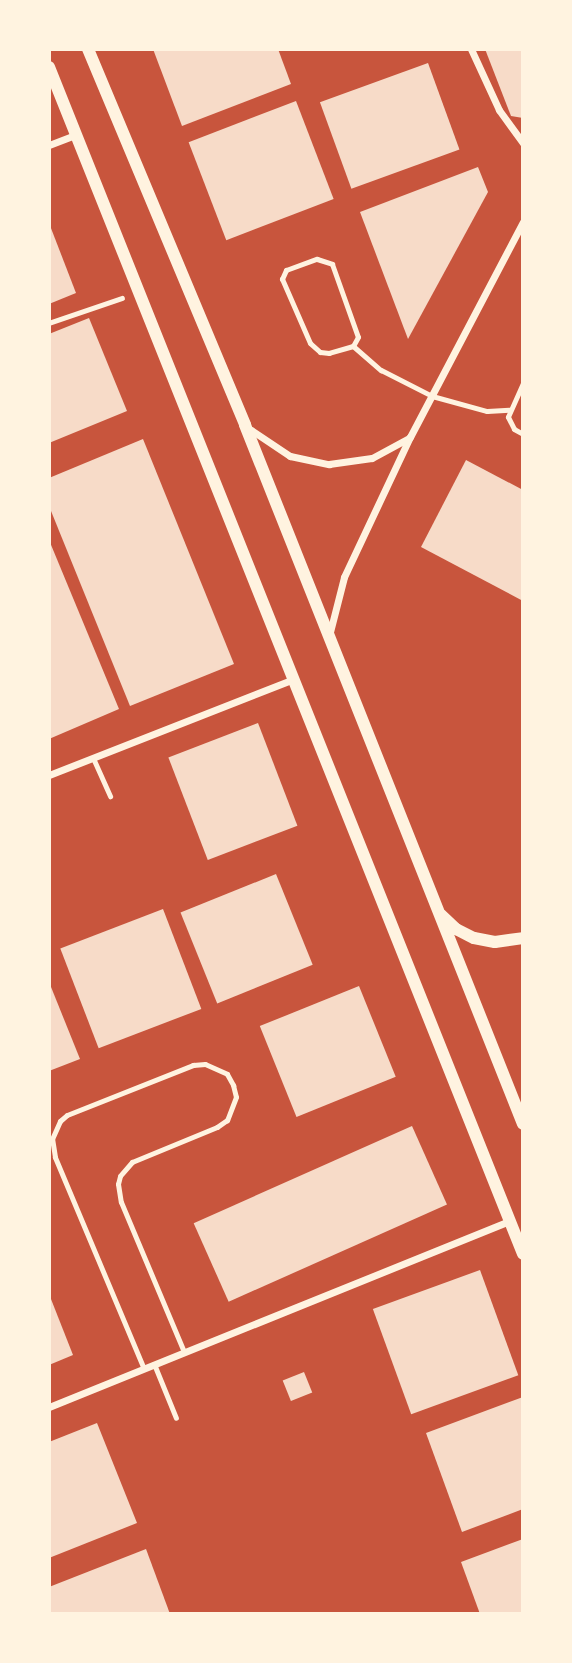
<!DOCTYPE html>
<html>
<head>
<meta charset="utf-8">
<style>
	body { margin:0 }
	#map { position:relative; width:572px; height:1663px; overflow:hidden; background:#c8553d; font-family:Karla,sans-serif }
	div>[style] { position:absolute }
	[style*='--x'] { left:calc(var(--x)*1px); top:calc(var(--y)*1px); width:calc(var(--w)*1px); rotate:calc(var(--a)*1deg) }
	.building>* { inset:0; background:#f7dbc8; transform-origin:0 0 }
	.path>* { height:4.5px; margin:-2.25px; padding:0 2.25px; transform-origin:2.25px; border-radius:2.25px; background:#fff3e0 }
	.service>* { height:5px; margin:-2.5px; padding:0 2.5px; transform-origin:2.5px; border-radius:2.5px; background:#fff3e0 }
	.minor>* { height:7px; margin:-3.5px; padding:0 3.5px; transform-origin:3.5px; border-radius:3.5px; background:#fff3e0 }
	.tertiary>* { height:12px; margin:-6px; padding:0 6px; transform-origin:6px; border-radius:6px; background:#fff3e0 }
	span { translate:-50% -50%; white-space:nowrap; text-align:center; line-height:1.15; -webkit-text-stroke:5px #fff3e0; paint-order:stroke }
	.frame { position:absolute; inset:0; border:51px solid #fff3e0; pointer-events:none }
</style>
</head>
<body>
<div id="map">
	<div class="building">
		<div style="clip-path:polygon(153px 49px,278px 49px,291px 84px,182px 126px)"></div>
		<div style="clip-path:polygon(485px 49px,523px 49px,523px 118px,511px 116px)"></div>
		<div style="left:428px;top:63px;width:92px;height:115px;rotate:70deg"></div>
		<div style="left:296px;top:101px;width:105px;height:115px;rotate:69deg"></div>
		<div style="clip-path:polygon(478px 167px,488px 192px,408px 339px,360px 212px)"></div>
		<div style="clip-path:polygon(49px 223px,76px 293px,49px 304px)"></div>
		<div style="clip-path:polygon(89px 318px,127px 411px,49px 443px,49px 334px)"></div>
		<div style="clip-path:polygon(143px 439px,234px 664px,130px 706px,49px 506px,49px 478px)"></div>
		<div style="clip-path:polygon(466px 460px,523px 490px,523px 601px,421px 547px)"></div>
		<div style="clip-path:polygon(49px 540px,119px 709px,49px 739px)"></div>
		<div style="left:258px;top:723px;width:110px;height:96px;rotate:69deg"></div>
		<div style="left:276px;top:874px;width:98px;height:103px;rotate:68deg"></div>
		<div style="left:163px;top:909px;width:107px;height:110px;rotate:69deg"></div>
		<div style="clip-path:polygon(49px 982px,80px 1059px,49px 1071px)"></div>
		<div style="left:359px;top:986px;width:98px;height:107px;rotate:68deg"></div>
		<div style="left:412px;top:1126px;width:86px;height:239px;rotate:66deg"></div>
		<div style="left:480px;top:1270px;width:112px;height:114px;rotate:70deg"></div>
		<div style="clip-path:polygon(49px 1294px,73px 1355px,49px 1365px)"></div>
		<div style="left:304px;top:1372px;width:22px;height:23px;rotate:68deg"></div>
		<div style="clip-path:polygon(523px 1397px,523px 1509px,462px 1532px,426px 1433px)"></div>
		<div style="clip-path:polygon(97px 1423px,137px 1523px,49px 1558px,49px 1442px)"></div>
		<div style="clip-path:polygon(523px 1539px,523px 1614px,480px 1614px,461px 1562px)"></div>
		<div style="clip-path:polygon(146px 1549px,170px 1614px,49px 1614px,49px 1587px)"></div>
	</div>
	<div class="path">
		<div style="--x:49;--y:323;--w:77;--a:-18.9"></div>
	</div>
	<div class="service">
		<div style="--x:317;--y:259;--w:16;--a:18"></div>
		<div style="--x:332;--y:264;--w:77;--a:70.4"></div>
		<div style="--x:358;--y:337;--w:10;--a:119"></div>
		<div style="--x:353;--y:346;--w:25;--a:164"></div>
		<div style="--x:329;--y:353;--w:9;--a:-174"></div>
		<div style="--x:320;--y:352;--w:13;--a:-138"></div>
		<div style="--x:310;--y:343;--w:70;--a:-113.6"></div>
		<div style="--x:282;--y:279;--w:10;--a:-66"></div>
		<div style="--x:286;--y:270;--w:33;--a:-20"></div>
		<div style="--x:353;--y:346;--w:37;--a:41"></div>
		<div style="--x:381;--y:370;--w:57;--a:27"></div>
		<div style="--x:432;--y:396;--w:57;--a:15.3"></div>
		<div style="--x:487;--y:411;--w:22;--a:-3"></div>
		<div style="--x:523;--y:383;--w:37;--a:114"></div>
		<div style="--x:508;--y:417;--w:13;--a:63"></div>
		<div style="--x:514;--y:429;--w:10;--a:29"></div>
		<div style="--x:93;--y:758;--w:42;--a:65.9"></div>
		<div style="--x:154;--y:1364;--w:58;--a:67.8"></div>
		<div style="--x:144;--y:1369;--w:230;--a:-112.8"></div>
		<div style="--x:55;--y:1157;--w:18;--a:-99"></div>
		<div style="--x:52;--y:1139;--w:20;--a:-66"></div>
		<div style="--x:60;--y:1121;--w:9;--a:-41"></div>
		<div style="--x:67;--y:1115;--w:136;--a:-21.6"></div>
		<div style="--x:193;--y:1065;--w:12;--a:-5"></div>
		<div style="--x:205;--y:1064;--w:24;--a:24"></div>
		<div style="--x:227;--y:1074;--w:13;--a:61"></div>
		<div style="--x:233;--y:1085;--w:12;--a:76"></div>
		<div style="--x:236;--y:1097;--w:25;--a:111"></div>
		<div style="--x:227;--y:1120;--w:12;--a:145"></div>
		<div style="--x:217;--y:1127;--w:92;--a:157.6"></div>
		<div style="--x:132;--y:1162;--w:18;--a:131"></div>
		<div style="--x:120;--y:1176;--w:8;--a:104"></div>
		<div style="--x:118;--y:1184;--w:18;--a:81"></div>
		<div style="--x:121;--y:1202;--w:163;--a:67.2"></div>
	</div>
	<div class="minor">
		<div style="--x:471;--y:49;--w:67;--a:65.3"></div>
		<div style="--x:499;--y:110;--w:41;--a:54"></div>
		<div style="--x:49;--y:145;--w:30;--a:-21"></div>
		<div style="--x:251;--y:430;--w:47;--a:33.7"></div>
		<div style="--x:290;--y:456;--w:40;--a:12"></div>
		<div style="--x:329;--y:464;--w:43;--a:-7.9"></div>
		<div style="--x:372;--y:458;--w:42;--a:-28.4"></div>
		<div style="--x:330;--y:632;--w:57;--a:-75.7"></div>
		<div style="--x:344;--y:577;--w:155;--a:-64.8"></div>
		<div style="--x:410;--y:437;--w:243;--a:-62.3"></div>
		<div style="--x:49;--y:775;--w:263;--a:-21.4"></div>
		<div style="--x:49;--y:1407;--w:497;--a:-22"></div>
	</div>
	<div class="tertiary">
		<div style="--x:88;--y:49;--w:407;--a:67.3"></div>
		<div style="--x:245;--y:425;--w:752;--a:68.31"></div>
		<div style="--x:49;--y:67;--w:1278;--a:68.23"></div>
		<div style="--x:441;--y:915;--w:21;--a:43"></div>
		<div style="--x:456;--y:929;--w:20;--a:27"></div>
		<div style="--x:474;--y:938;--w:21;--a:11"></div>
		<div style="--x:495;--y:942;--w:28;--a:-8"></div>
	</div>
	<div class="frame"></div>
</div>
</body>
</html>
